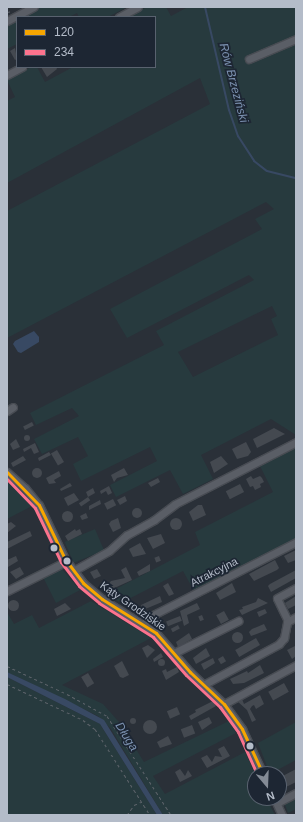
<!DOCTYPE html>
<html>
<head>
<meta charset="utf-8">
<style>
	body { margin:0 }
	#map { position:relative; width:303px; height:822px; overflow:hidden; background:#2a3038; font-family:Arial,sans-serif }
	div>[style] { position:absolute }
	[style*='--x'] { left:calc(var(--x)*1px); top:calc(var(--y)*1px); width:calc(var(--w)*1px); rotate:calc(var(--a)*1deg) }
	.green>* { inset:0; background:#273a3e; transform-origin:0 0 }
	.water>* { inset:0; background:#384963 }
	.stream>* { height:2px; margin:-1px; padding:0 1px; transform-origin:1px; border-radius:1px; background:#384963 }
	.building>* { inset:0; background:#444950; transform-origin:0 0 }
	.round { border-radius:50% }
	.path>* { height:1px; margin-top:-0.5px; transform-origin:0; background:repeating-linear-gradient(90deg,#5d636a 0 3px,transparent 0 6px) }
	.roads { filter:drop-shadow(1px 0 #484c53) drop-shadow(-1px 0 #484c53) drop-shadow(0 1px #484c53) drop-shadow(0 -1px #484c53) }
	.minor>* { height:7px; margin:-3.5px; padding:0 3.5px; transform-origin:3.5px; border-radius:3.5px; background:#5a5e66 }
	.bus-1>* { height:3px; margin:-1.5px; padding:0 1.5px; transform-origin:1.5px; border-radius:1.5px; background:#f7a600 }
	.bus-2>* { height:3px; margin:-1.5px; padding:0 1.5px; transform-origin:1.5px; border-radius:1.5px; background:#fc738d }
	.dots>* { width:11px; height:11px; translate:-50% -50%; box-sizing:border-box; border:2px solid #1d2633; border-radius:50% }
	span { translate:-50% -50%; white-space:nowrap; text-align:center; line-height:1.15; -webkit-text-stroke:3.5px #1d2633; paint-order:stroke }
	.street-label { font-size:11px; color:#b4bcc9 }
	.water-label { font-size:12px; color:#7c92b1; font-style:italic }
	.frame { position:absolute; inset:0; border:8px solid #b4bcc9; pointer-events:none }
	.legend { position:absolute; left:16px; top:16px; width:140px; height:52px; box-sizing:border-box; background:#1d2633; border:1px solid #59626f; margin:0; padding:5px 7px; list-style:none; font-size:12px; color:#b4bcc9 }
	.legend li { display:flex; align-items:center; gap:8px; height:20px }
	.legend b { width:20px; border:1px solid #59626f }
	.north { position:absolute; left:247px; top:766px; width:40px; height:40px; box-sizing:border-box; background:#1d2633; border:1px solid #59626f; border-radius:50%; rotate:161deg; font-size:11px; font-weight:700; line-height:16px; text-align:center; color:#b4bcc9 }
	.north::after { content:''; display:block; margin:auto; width:14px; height:18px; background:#848b96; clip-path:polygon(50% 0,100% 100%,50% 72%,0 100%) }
</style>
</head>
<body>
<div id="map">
	<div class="green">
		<div style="clip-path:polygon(39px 7px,127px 7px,108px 17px,79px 17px,77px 13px,69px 17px,20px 17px)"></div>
		<div style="clip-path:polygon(evenodd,147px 7px,166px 7px,171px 16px,188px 7px,296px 7px,296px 435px,271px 419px,201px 455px,213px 479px,183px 494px,170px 470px,116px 497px,110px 485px,157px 461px,150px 447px,81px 481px,73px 464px,88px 456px,78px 437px,42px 454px,34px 439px,79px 416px,72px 408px,36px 425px,30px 413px,164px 345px,156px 331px,254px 280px,249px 275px,127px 338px,110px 309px,262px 229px,255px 219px,274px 209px,266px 202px,7px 338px,7px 211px,210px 104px,200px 78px,7px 183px,7px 101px,15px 97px,7px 80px,31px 67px,37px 67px,45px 82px,73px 67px,155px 67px,155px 17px,127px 17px,147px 7px,272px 306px,277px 316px,271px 319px,278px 335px,193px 377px,178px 352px,272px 306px)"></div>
		<div style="clip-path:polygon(17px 18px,17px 44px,7px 49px,7px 24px)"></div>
		<div style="clip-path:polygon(296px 448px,296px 538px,194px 591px,183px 571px,121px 603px,106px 594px,200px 545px,195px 532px,273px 492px,260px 466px)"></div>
		<div style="clip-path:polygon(7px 480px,32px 506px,7px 519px)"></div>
		<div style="left:95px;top:529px;width:23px;height:33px;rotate:67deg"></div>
		<div style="clip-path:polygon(61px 568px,80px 590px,56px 603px,43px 577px)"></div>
		<div style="clip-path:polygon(91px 601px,151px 638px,62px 685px,103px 704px,119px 722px,144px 762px,229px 721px,236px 733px,153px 776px,165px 794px,245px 752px,255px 774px,255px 798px,266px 798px,275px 815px,163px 815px,111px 729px,98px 716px,7px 672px,7px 612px,14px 624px,32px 615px,39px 628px)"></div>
		<div style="clip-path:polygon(7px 677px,100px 724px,157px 815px,7px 815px)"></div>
		<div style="clip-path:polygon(296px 722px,296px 760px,270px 774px,258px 743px)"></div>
		<div style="clip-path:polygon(296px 796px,296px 809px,288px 813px,284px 802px)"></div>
	</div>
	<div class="water">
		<div style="clip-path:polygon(34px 331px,39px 337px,39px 342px,21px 353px,18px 352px,13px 344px,15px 341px)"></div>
		<div style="clip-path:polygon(7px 672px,65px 699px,104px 720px,163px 815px,157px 815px,100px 724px,7px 677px)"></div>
	</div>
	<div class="stream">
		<div style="--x:205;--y:7;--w:106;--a:76.9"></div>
		<div style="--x:229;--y:110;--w:28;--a:71"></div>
		<div style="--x:238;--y:136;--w:30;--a:57"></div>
		<div style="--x:254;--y:161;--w:16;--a:38"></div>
		<div style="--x:267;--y:171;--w:30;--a:14"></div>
	</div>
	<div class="building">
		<div style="clip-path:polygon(15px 48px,17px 59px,15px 60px,10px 51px)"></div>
		<div style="clip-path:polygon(41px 67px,56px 67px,57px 69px,47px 77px)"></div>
		<div style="left:32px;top:422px;width:4px;height:10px;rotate:63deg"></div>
		<div style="clip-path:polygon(274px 428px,285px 434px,257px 448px,253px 439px)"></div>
		<div class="round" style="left:24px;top:435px;width:6px;height:6px"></div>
		<div style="clip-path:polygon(16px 439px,20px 447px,13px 450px,10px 444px)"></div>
		<div style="clip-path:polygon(246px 442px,251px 452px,248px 456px,237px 459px,232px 449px)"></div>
		<div style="clip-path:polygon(35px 443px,39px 452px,34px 454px,31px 448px,24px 452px,23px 449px)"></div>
		<div style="left:57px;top:450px;width:14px;height:7px;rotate:60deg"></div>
		<div style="clip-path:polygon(49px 452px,51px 455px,39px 461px,38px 458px)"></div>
		<div style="clip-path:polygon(23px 456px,26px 460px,13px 467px,11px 463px)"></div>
		<div style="clip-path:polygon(221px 456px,228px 464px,214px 473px,210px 462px)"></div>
		<div style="clip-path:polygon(124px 468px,128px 475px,117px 478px,114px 482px,111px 475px)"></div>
		<div class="round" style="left:32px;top:468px;width:10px;height:10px"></div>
		<div style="clip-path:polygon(59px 471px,61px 476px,54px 480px,56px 483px,49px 484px,46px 478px)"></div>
		<div style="clip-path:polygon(251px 476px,253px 479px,260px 476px,262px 478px,264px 482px,260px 484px,261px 487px,255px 490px,253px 486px,250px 487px,246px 479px)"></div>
		<div style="clip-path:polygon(158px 478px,160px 482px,151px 487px,148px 483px)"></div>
		<div style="clip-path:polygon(70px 483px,72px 486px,61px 491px,60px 489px)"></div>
		<div style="left:240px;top:484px;width:9px;height:16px;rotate:63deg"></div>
		<div style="clip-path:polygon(109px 486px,112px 493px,108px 495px,106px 491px,101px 494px,100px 491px)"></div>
		<div style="clip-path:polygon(93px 488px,95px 493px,88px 497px,86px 492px)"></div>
		<div style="clip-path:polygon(74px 493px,79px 500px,68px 506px,64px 498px)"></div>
		<div style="clip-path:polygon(125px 496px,127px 501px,120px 505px,117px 500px)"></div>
		<div style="left:88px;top:497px;width:4px;height:11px;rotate:56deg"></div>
		<div style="left:113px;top:499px;width:7px;height:10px;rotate:63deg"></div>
		<div style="clip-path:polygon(100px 500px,101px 504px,89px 510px,89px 506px)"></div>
		<div style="clip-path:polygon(198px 505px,202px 505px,206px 515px,193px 521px,189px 512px)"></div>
		<div class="round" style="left:132px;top:508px;width:10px;height:10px"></div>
		<div class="round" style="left:61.5px;top:510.5px;width:11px;height:11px"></div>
		<div style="clip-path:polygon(86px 513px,88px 518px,82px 520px,80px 516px)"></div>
		<div style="clip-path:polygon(118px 518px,121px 528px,113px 532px,109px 524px,111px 521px)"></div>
		<div class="round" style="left:170px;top:518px;width:12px;height:12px"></div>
		<div style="clip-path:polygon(11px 522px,16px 526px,7px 533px,7px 524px)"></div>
		<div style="clip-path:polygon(75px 529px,76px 531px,80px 529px,82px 534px,68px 541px,65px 536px)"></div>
		<div style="clip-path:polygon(30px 531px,32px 536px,7px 549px,7px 542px)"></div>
		<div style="clip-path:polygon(161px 534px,165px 543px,153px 549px,147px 538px)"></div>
		<div style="clip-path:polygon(140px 543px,146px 554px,133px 557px,129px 549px)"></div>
		<div style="clip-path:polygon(296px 550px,296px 560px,288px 563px,284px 556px)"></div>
		<div style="clip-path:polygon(16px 556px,18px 561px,8px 567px,7px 560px)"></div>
		<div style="left:159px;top:556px;width:5px;height:5px;rotate:68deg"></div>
		<div style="clip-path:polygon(275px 560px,279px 568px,277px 570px,254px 581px,249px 574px)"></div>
		<div style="clip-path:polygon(150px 564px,150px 571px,139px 576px,137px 572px)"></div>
		<div style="clip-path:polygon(20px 567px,24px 574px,16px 579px,10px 572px)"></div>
		<div style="clip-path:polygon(126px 567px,132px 580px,110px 590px,108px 585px,111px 581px,125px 578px,121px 570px)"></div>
		<div style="clip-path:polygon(97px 569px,101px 576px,94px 579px,90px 572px)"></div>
		<div style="clip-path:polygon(296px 570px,296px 578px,271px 592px,268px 586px,270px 584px)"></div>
		<div style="clip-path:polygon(168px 583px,174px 594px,169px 596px,163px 586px)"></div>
		<div style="clip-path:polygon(232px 583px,236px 592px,220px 600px,216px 593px)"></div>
		<div style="clip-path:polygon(160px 596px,162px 602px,143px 610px,141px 605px)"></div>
		<div style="clip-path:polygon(296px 596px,296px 605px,288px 609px,285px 603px)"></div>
		<div style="clip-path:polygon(258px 598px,268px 603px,242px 615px,239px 610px,243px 609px,242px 607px,256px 602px)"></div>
		<div class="round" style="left:7.5px;top:599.5px;width:11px;height:11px"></div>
		<div style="clip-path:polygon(65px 603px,71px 609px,57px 616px,54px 609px)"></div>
		<div style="clip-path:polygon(197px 603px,200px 609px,187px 615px,189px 623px,184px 626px,180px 611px)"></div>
		<div style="clip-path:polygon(265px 609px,267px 613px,259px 617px,257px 612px)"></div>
		<div style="left:224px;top:611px;width:10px;height:9px;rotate:61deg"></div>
		<div style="left:202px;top:615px;width:5px;height:4px;rotate:68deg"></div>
		<div style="left:180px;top:616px;width:5px;height:15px;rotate:68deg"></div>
		<div style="clip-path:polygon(264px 624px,267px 630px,251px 636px,249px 632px,252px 629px)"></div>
		<div style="left:178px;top:625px;width:4px;height:8px;rotate:63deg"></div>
		<div class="round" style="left:231.5px;top:631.5px;width:11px;height:11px"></div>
		<div style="clip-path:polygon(189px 633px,192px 639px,178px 647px,176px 642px)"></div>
		<div style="left:256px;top:638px;width:8px;height:24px;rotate:60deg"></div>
		<div style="clip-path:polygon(148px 645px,155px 650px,147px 658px,142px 648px)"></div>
		<div style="clip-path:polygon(295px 646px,296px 656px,292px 659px,287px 650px)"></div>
		<div style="clip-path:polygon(206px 648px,210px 656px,196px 664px,193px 658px)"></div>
		<div style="clip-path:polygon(161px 653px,163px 657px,154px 662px,153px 659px)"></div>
		<div style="left:223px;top:656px;width:6px;height:6px;rotate:59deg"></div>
		<div style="clip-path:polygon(213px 658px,215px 663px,204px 670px,201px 664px)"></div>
		<div class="round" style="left:157.5px;top:658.5px;width:7px;height:7px"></div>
		<div style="clip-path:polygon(122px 661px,129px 675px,123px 678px,120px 677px,114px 666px)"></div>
		<div style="clip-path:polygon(260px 665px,264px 673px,244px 683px,233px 684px,230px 679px,247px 671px,248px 673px)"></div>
		<div style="clip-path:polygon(177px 667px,179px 672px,166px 680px,162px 671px,166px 669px,167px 672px)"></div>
		<div style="left:88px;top:673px;width:12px;height:8px;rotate:59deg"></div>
		<div style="left:284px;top:683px;width:10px;height:18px;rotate:61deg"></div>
		<div style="clip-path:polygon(260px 695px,264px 704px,256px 709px,254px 705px,252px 706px,250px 709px,256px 720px,252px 722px,247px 710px,237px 701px,242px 699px,244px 704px)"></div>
		<div style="clip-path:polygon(213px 701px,216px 706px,191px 720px,189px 716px,196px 712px,195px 710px)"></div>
		<div style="left:177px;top:707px;width:8px;height:11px;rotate:67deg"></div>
		<div style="clip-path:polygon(209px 717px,212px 723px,202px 730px,198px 722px)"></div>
		<div class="round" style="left:130px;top:718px;width:6px;height:6px"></div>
		<div class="round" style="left:143px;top:720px;width:14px;height:14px"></div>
		<div style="left:192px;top:725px;width:9px;height:12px;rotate:69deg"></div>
		<div style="clip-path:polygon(168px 736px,172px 744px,160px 748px,157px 742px)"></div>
		<div style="clip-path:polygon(224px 746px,230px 756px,207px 768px,201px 758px,207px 755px,212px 762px,215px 756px,222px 757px,218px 749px)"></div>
		<div style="clip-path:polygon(180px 769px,185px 776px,188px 770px,192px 776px,180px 782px,175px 772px)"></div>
		<div style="clip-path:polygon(296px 769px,296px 782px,282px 789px,279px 778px)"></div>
	</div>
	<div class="path">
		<div style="--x:7;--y:12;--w:6;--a:-9"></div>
		<div style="--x:7;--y:666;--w:66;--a:25"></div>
		<div style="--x:67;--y:694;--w:46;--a:28.8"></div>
		<div style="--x:107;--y:716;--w:118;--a:57.1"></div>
		<div style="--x:7;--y:684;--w:84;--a:25.3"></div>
		<div style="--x:83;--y:720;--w:15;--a:37"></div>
		<div style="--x:95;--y:729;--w:102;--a:57.4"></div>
		<div style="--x:127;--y:815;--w:12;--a:-55"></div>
		<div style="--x:134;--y:805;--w:8;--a:-23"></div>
	</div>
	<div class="roads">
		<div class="minor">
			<div style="--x:119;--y:17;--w:21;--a:-28"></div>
			<div style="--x:7;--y:21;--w:30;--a:-28"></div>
			<div style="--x:249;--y:59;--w:51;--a:-23.1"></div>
			<div style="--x:7;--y:75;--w:17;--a:-28"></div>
			<div style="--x:7;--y:411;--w:7;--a:-34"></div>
			<div style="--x:7;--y:472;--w:24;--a:42"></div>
			<div style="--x:25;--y:488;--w:22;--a:51"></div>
			<div style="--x:39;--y:505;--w:60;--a:64.3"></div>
			<div style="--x:65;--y:559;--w:30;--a:53"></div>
			<div style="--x:83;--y:583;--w:25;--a:40"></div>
			<div style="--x:102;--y:599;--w:64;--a:32.2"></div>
			<div style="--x:156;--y:633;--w:52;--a:48.9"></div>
			<div style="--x:190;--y:672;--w:47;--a:43.3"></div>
			<div style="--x:224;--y:704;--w:31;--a:54"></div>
			<div style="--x:242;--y:729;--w:50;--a:65"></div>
			<div style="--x:73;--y:571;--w:41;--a:-29.1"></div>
			<div style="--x:109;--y:551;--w:24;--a:-42"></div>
			<div style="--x:127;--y:535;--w:31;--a:-29"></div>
			<div style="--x:154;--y:520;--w:26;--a:-37"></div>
			<div style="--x:175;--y:504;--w:136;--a:-27.1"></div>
			<div style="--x:7;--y:591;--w:67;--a:-26.6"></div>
			<div style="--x:288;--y:621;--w:25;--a:-116"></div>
			<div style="--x:277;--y:598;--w:21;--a:-28"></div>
			<div style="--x:143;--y:624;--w:11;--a:-45"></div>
			<div style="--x:151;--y:616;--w:163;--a:-27"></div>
			<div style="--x:174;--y:653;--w:72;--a:-26.6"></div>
			<div style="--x:203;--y:685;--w:86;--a:-28.3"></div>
			<div style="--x:279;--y:644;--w:8;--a:-50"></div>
			<div style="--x:284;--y:638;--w:16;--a:-79"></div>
			<div style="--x:287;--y:622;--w:10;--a:-29"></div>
			<div style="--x:224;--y:704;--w:82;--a:-28.4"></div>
			<div style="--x:274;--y:798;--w:19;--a:65"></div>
			<div style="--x:277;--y:803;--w:21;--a:-28"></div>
		</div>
	</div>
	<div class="bus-1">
		<div style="--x:7;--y:472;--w:46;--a:45.9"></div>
		<div style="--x:39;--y:505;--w:60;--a:64.3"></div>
		<div style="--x:65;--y:559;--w:30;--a:53"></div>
		<div style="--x:83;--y:583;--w:25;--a:40"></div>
		<div style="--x:102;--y:599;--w:64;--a:32.2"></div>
		<div style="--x:156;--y:633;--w:52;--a:48.9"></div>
		<div style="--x:190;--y:672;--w:47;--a:43.3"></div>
		<div style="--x:224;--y:704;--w:31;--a:54"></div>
		<div style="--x:242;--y:729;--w:50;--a:65"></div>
	</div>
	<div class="bus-2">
		<div style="--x:7;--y:479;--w:40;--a:46"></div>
		<div style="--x:35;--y:508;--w:60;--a:64.3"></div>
		<div style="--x:61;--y:562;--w:30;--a:53"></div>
		<div style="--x:79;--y:586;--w:26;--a:40"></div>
		<div style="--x:99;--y:603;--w:64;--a:32.2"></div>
		<div style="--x:153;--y:637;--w:50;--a:49"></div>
		<div style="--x:186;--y:675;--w:47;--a:43.3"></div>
		<div style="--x:220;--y:707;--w:31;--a:54"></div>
		<div style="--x:238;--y:732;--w:46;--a:65.7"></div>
	</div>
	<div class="dots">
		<div style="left:54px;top:548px;background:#b4bcc9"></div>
		<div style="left:67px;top:561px;background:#b4bcc9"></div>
		<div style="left:250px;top:746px;background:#b4bcc9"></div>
	</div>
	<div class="street-label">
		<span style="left:214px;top:572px;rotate:-27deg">Atrakcyjna</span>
		<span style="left:133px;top:606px;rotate:35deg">Kąty Grodziskie</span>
	</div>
	<div class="water-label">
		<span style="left:233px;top:83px;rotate:75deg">Rów Brzeziński</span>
		<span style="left:126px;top:737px;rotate:58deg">Długa</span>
	</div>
	<div class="frame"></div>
	<ul class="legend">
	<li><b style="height:5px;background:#f7a600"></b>120</li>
	<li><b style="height:5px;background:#fc738d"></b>234</li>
	</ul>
	<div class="north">N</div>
</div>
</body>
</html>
